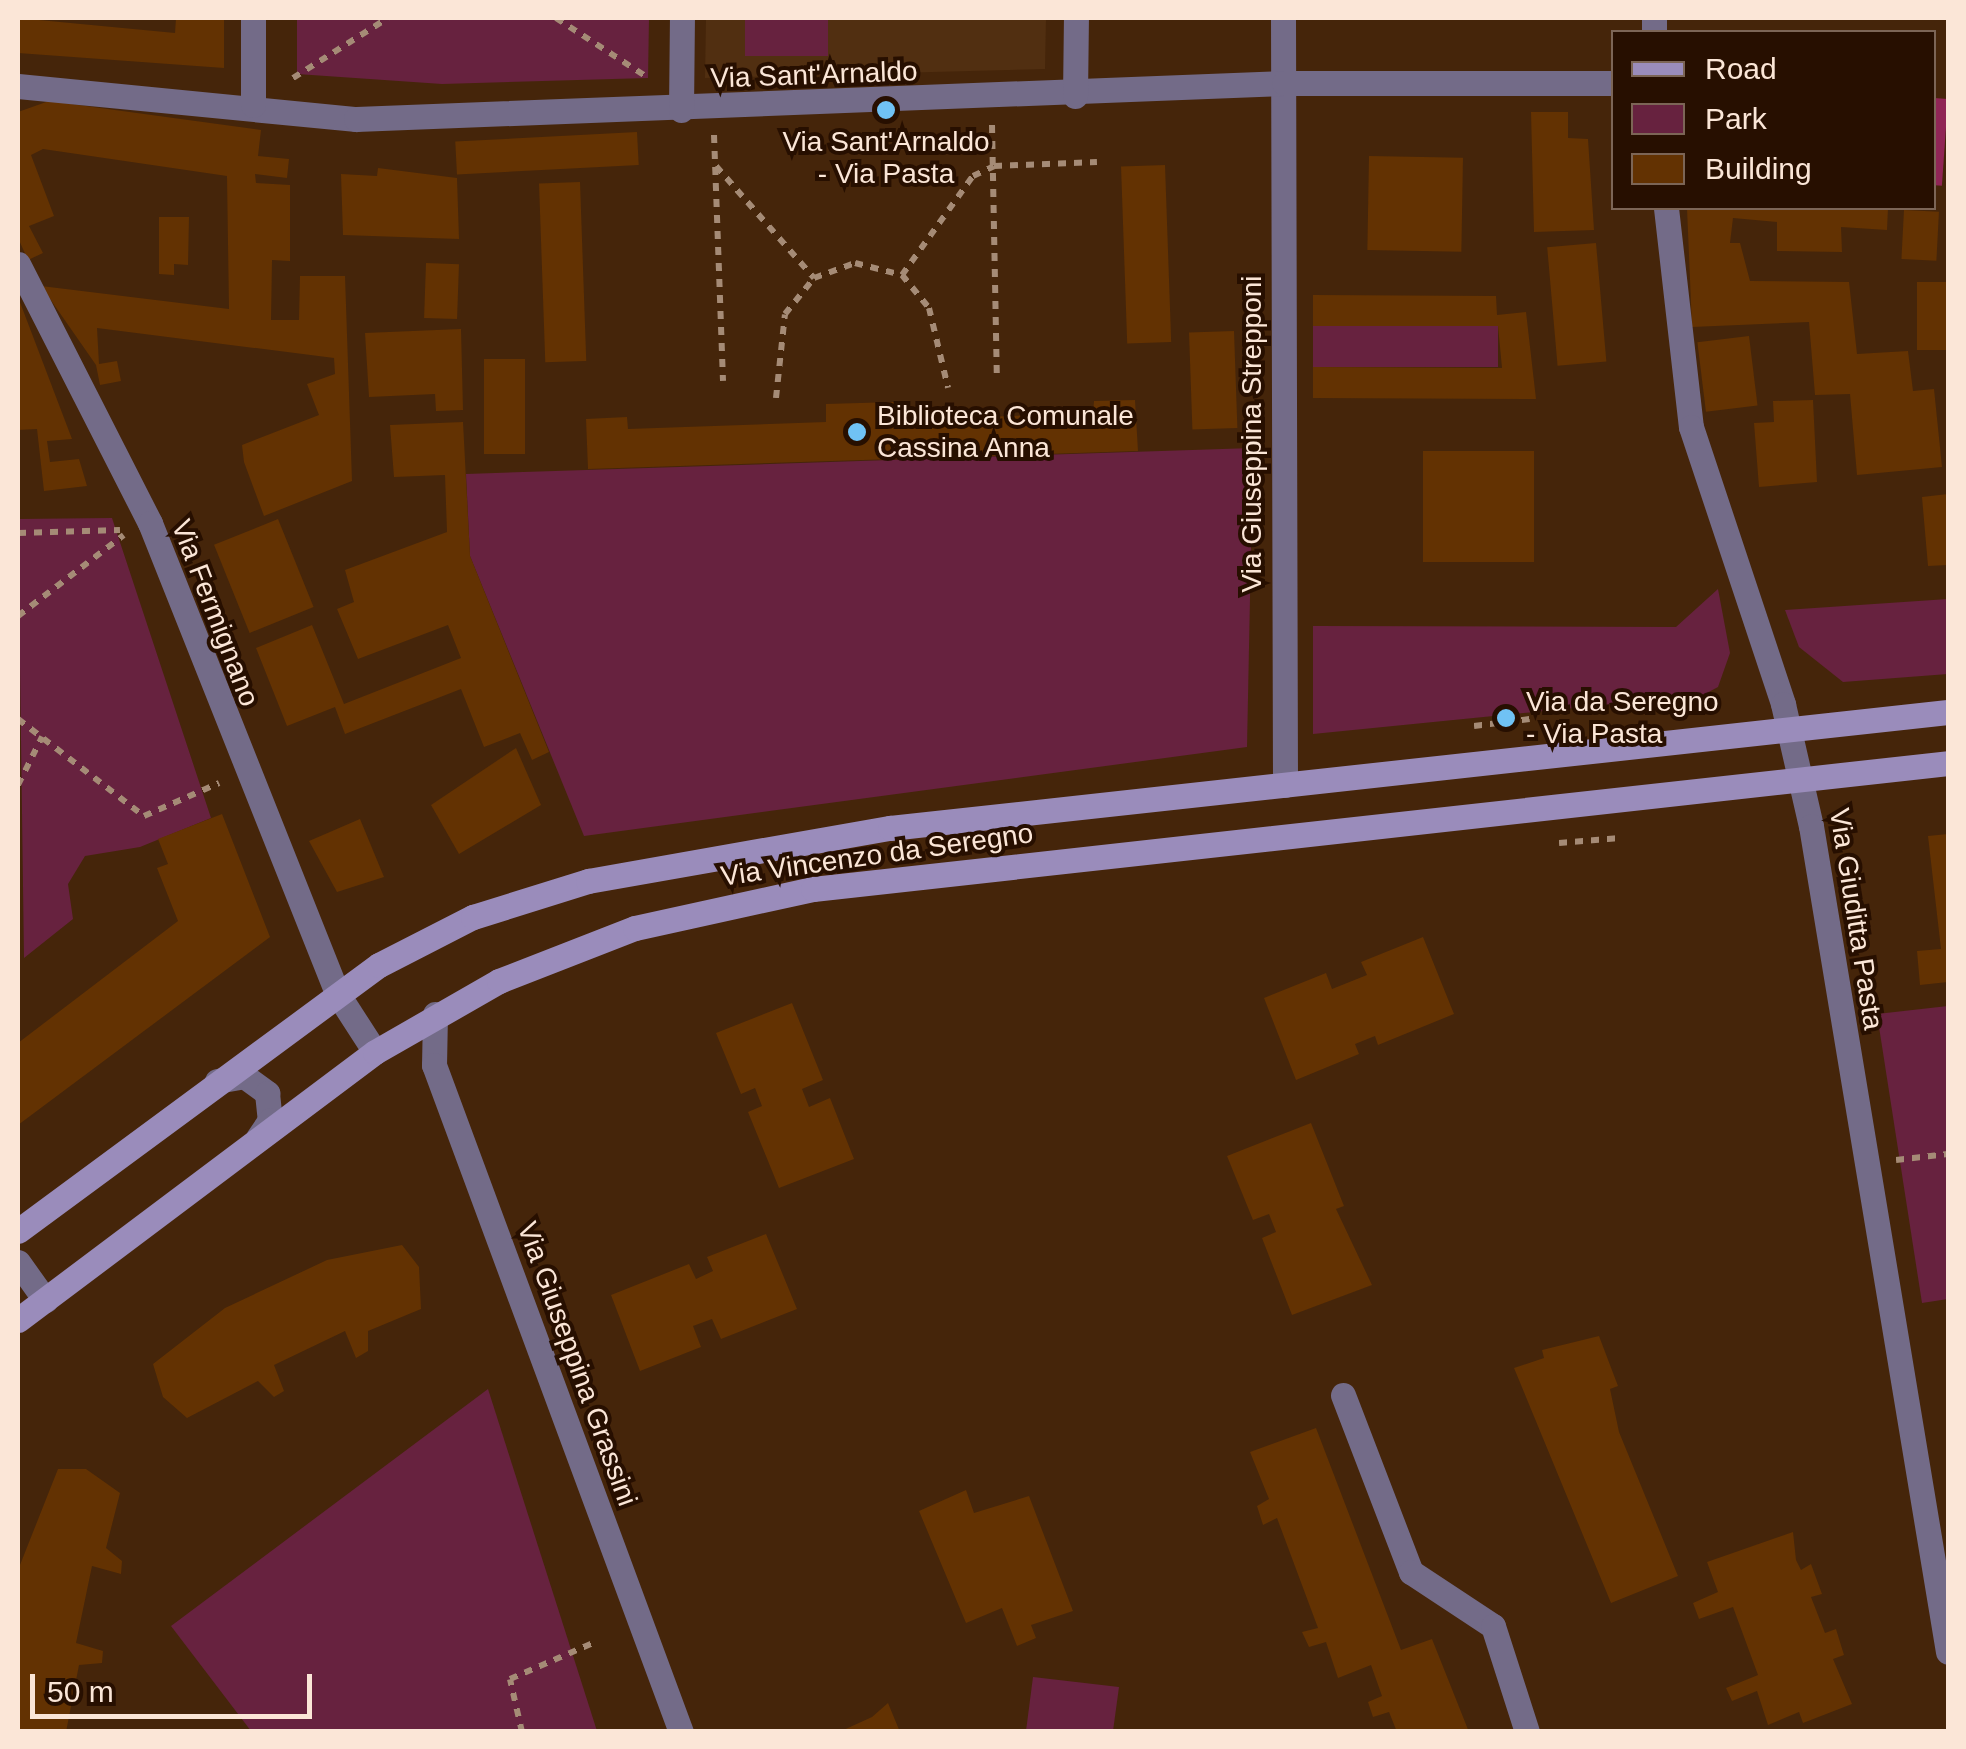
<!DOCTYPE html>
<html>
<head>
<meta charset="utf-8">
<style>
	body { margin:0 }
	#map { position:relative; width:1966px; height:1749px; overflow:hidden; background:#45250a; font-family:Arial,sans-serif }
	div>[style] { position:absolute }
	[style*='--x'] { left:calc(var(--x)*1px); top:calc(var(--y)*1px); width:calc(var(--w)*1px); rotate:calc(var(--a)*1deg) }
	.built>* { inset:0; background:#512f11 }
	.green>* { inset:0; background:#67223f; transform-origin:0 0 }
	.forest>* { inset:0; background:#902555; transform-origin:0 0 }
	.building>* { inset:0; background:#633202; transform-origin:0 0 }
	.path>* { height:6px; margin-top:-3px; transform-origin:0; background:repeating-linear-gradient(90deg,#a58b76 0 8px,transparent 0 16px) }
	.street>* { height:25px; margin:-12.5px; padding:0 12.5px; transform-origin:12.5px; border-radius:12.5px; background:#736b88 }
	.secondary>* { height:25px; margin:-12.5px; padding:0 12.5px; transform-origin:12.5px; border-radius:12.5px; background:#9a8cbb }
	.dots>* { width:28px; height:28px; translate:-50% -50%; box-sizing:border-box; border:5px solid #270f00; border-radius:50% }
	span { translate:-50% -50%; white-space:nowrap; text-align:center; line-height:1.15; -webkit-text-stroke:8px #270f00; paint-order:stroke }
	.street-label { font-size:28px; color:#fbe6d7 }
	.poi-label { font-size:28px; color:#fbe6d7 }
	.left { translate:0 -50%; text-align:left }
	.frame { position:absolute; inset:0; border:20px solid #fbe6d7; pointer-events:none }
	.legend { position:absolute; left:1611px; top:30px; width:325px; height:180px; box-sizing:border-box; background:#270f00; border:2px solid #7c6556; margin:0; padding:12px 18px; list-style:none; font-size:30px; color:#fbe6d7 }
	.legend li { display:flex; align-items:center; gap:20px; height:50px }
	.legend b { width:50px; border:2px solid #7c6556 }
	.scale { position:absolute; left:30px; top:1674px; width:282px; height:45px; box-sizing:border-box; border:5px solid #fbe6d7; border-top:0; padding-left:12px; font-size:30px; line-height:35px; white-space:nowrap; color:#fbe6d7; -webkit-text-stroke:8px #270f00; paint-order:stroke }
</style>
</head>
<body>
<div id="map">
	<div class="built">
		<div style="clip-path:polygon(706px 18px,1046px 18px,1045px 69px,705px 78px)"></div>
	</div>
	<div class="green">
		<div style="clip-path:polygon(297px 18px,649px 18px,648px 78px,442px 84px,297px 74px)"></div>
		<div style="left:745px;top:18px;width:83px;height:38px"></div>
		<div style="left:1313px;top:326px;width:185px;height:41px"></div>
		<div style="clip-path:polygon(1253px 448px,1247px 747px,584px 836px,470px 556px,466px 474px)"></div>
		<div style="clip-path:polygon(112px 518px,211px 818px,140px 847px,85px 856px,68px 884px,73px 919px,24px 958px,18px 519px)"></div>
		<div style="clip-path:polygon(1718px 589px,1730px 653px,1718px 687px,1703px 695px,1313px 734px,1313px 626px,1676px 627px)"></div>
		<div style="clip-path:polygon(1948px 599px,1948px 674px,1843px 682px,1799px 647px,1785px 610px)"></div>
		<div style="clip-path:polygon(1948px 1006px,1948px 1299px,1922px 1303px,1877px 1014px)"></div>
		<div style="clip-path:polygon(488px 1389px,597px 1731px,251px 1731px,171px 1626px)"></div>
		<div style="clip-path:polygon(1033px 1677px,1119px 1687px,1113px 1731px,1026px 1731px)"></div>
	</div>
	<div class="forest">
		<div style="left:1934px;top:98px;width:14px;height:87px;rotate:4deg"></div>
	</div>
	<div class="building">
		<div style="clip-path:polygon(18px 18px,175px 33px,176px 18px,224px 18px,224px 68px,18px 53px)"></div>
		<div style="clip-path:polygon(49px 101px,261px 130px,258px 156px,289px 159px,287px 178px,255px 174px,256px 183px,290px 185px,290px 261px,272px 260px,271px 320px,299px 320px,300px 276px,345px 276px,352px 481px,264px 516px,244px 462px,242px 445px,319px 415px,307px 384px,335px 374px,334px 358px,97px 328px,99px 364px,117px 361px,121px 381px,100px 385px,96px 365px,41px 286px,229px 309px,227px 176px,43px 149px,31px 155px,54px 216px,29px 226px,43px 253px,28px 260px,18px 238px,18px 112px)"></div>
		<div style="clip-path:polygon(1531px 112px,1568px 112px,1568px 138px,1588px 139px,1594px 230px,1534px 232px)"></div>
		<div style="left:637px;top:132px;width:33px;height:182px;rotate:87deg"></div>
		<div style="left:1369px;top:156px;width:94px;height:94px;rotate:1deg"></div>
		<div style="left:1165px;top:165px;width:177px;height:44px;rotate:88deg"></div>
		<div style="clip-path:polygon(378px 168px,457px 178px,459px 239px,343px 235px,341px 174px,377px 176px)"></div>
		<div style="left:580px;top:182px;width:179px;height:41px;rotate:88deg"></div>
		<div style="clip-path:polygon(1687px 208px,1888px 208px,1887px 230px,1841px 227px,1842px 252px,1777px 251px,1777px 222px,1733px 218px,1730px 243px,1740px 243px,1750px 281px,1849px 282px,1857px 354px,1908px 351px,1913px 391px,1934px 389px,1942px 467px,1857px 475px,1850px 394px,1815px 395px,1809px 322px,1692px 327px)"></div>
		<div style="left:1904px;top:210px;width:35px;height:49px;rotate:3deg"></div>
		<div style="clip-path:polygon(159px 217px,189px 217px,188px 265px,174px 264px,174px 275px,159px 274px)"></div>
		<div style="left:1596px;top:243px;width:119px;height:49px;rotate:85deg"></div>
		<div style="left:426px;top:263px;width:33px;height:55px;rotate:2deg"></div>
		<div style="left:1948px;top:282px;width:68px;height:31px;rotate:90deg"></div>
		<div style="clip-path:polygon(1313px 295px,1496px 296px,1497px 315px,1526px 312px,1536px 399px,1313px 398px,1313px 367px,1502px 368px,1498px 326px,1313px 326px)"></div>
		<div style="clip-path:polygon(18px 297px,72px 439px,47px 441px,50px 462px,79px 459px,87px 486px,44px 491px,37px 429px,18px 430px)"></div>
		<div style="clip-path:polygon(461px 329px,463px 410px,436px 411px,435px 394px,369px 397px,365px 333px)"></div>
		<div style="left:1234px;top:331px;width:97px;height:45px;rotate:88deg"></div>
		<div style="left:1749px;top:336px;width:70px;height:52px;rotate:83deg"></div>
		<div style="left:484px;top:359px;width:41px;height:95px"></div>
		<div style="clip-path:polygon(1135px 400px,1138px 451px,588px 469px,586px 419px,627px 417px,628px 429px,826px 422px,826px 404px,895px 402px,895px 420px,1093px 413px,1094px 401px)"></div>
		<div style="clip-path:polygon(1813px 400px,1817px 482px,1759px 487px,1754px 423px,1774px 422px,1773px 401px)"></div>
		<div style="clip-path:polygon(463px 422px,470px 556px,549px 752px,532px 760px,520px 733px,484px 747px,461px 689px,345px 734px,335px 707px,287px 726px,256px 648px,312px 625px,344px 704px,461px 658px,448px 625px,358px 659px,337px 609px,354px 602px,345px 570px,447px 532px,445px 475px,394px 477px,390px 425px)"></div>
		<div style="left:1423px;top:451px;width:111px;height:111px"></div>
		<div style="clip-path:polygon(1948px 494px,1948px 565px,1928px 566px,1922px 497px)"></div>
		<div style="left:278px;top:519px;width:95px;height:69px;rotate:68deg"></div>
		<div style="clip-path:polygon(516px 748px,541px 805px,459px 854px,431px 805px)"></div>
		<div style="clip-path:polygon(222px 814px,270px 937px,18px 1125px,18px 1043px,178px 921px,157px 868px,168px 864px,158px 839px)"></div>
		<div style="clip-path:polygon(360px 819px,384px 877px,337px 892px,309px 841px)"></div>
		<div style="clip-path:polygon(1948px 834px,1948px 982px,1920px 985px,1917px 951px,1941px 949px,1928px 836px)"></div>
		<div style="clip-path:polygon(1423px 937px,1454px 1014px,1378px 1045px,1375px 1036px,1355px 1044px,1359px 1054px,1296px 1080px,1264px 998px,1326px 973px,1332px 989px,1367px 975px,1361px 962px)"></div>
		<div style="clip-path:polygon(792px 1003px,823px 1080px,802px 1089px,809px 1107px,830px 1098px,854px 1159px,779px 1188px,748px 1112px,762px 1106px,755px 1088px,741px 1094px,716px 1033px)"></div>
		<div style="clip-path:polygon(1311px 1123px,1344px 1206px,1336px 1209px,1372px 1285px,1292px 1315px,1262px 1238px,1276px 1232px,1269px 1214px,1253px 1220px,1227px 1156px)"></div>
		<div style="clip-path:polygon(766px 1234px,797px 1309px,721px 1339px,712px 1319px,693px 1326px,701px 1347px,640px 1371px,611px 1295px,689px 1264px,696px 1279px,713px 1271px,707px 1257px)"></div>
		<div style="clip-path:polygon(402px 1245px,419px 1267px,421px 1309px,368px 1331px,368px 1351px,356px 1358px,345px 1331px,274px 1365px,284px 1391px,274px 1397px,258px 1381px,187px 1418px,163px 1397px,153px 1364px,225px 1308px,327px 1260px)"></div>
		<div style="clip-path:polygon(1599px 1336px,1618px 1386px,1610px 1389px,1619px 1432px,1678px 1576px,1611px 1603px,1514px 1368px,1544px 1358px,1542px 1350px)"></div>
		<div style="clip-path:polygon(1316px 1428px,1401px 1650px,1432px 1639px,1469px 1732px,1397px 1732px,1389px 1712px,1373px 1717px,1368px 1702px,1382px 1696px,1371px 1665px,1338px 1678px,1326px 1642px,1309px 1647px,1302px 1632px,1318px 1628px,1277px 1518px,1263px 1525px,1257px 1506px,1269px 1499px,1250px 1452px)"></div>
		<div style="clip-path:polygon(58px 1469px,86px 1469px,120px 1493px,106px 1548px,122px 1561px,121px 1574px,92px 1566px,76px 1643px,103px 1651px,102px 1663px,79px 1665px,66px 1732px,18px 1732px,18px 1570px)"></div>
		<div style="clip-path:polygon(966px 1490px,974px 1513px,1029px 1496px,1073px 1611px,1031px 1625px,1036px 1638px,1017px 1646px,1002px 1608px,966px 1623px,919px 1511px)"></div>
		<div style="clip-path:polygon(1793px 1532px,1796px 1560px,1801px 1570px,1811px 1564px,1822px 1594px,1811px 1597px,1825px 1633px,1836px 1629px,1844px 1655px,1833px 1659px,1852px 1704px,1803px 1723px,1799px 1712px,1768px 1725px,1757px 1691px,1732px 1701px,1726px 1688px,1758px 1675px,1733px 1607px,1699px 1619px,1693px 1603px,1718px 1592px,1707px 1562px)"></div>
		<div style="clip-path:polygon(888px 1703px,900px 1732px,839px 1732px,872px 1717px)"></div>
	</div>
	<div class="path">
		<div style="--x:556;--y:18;--w:108;--a:33"></div>
		<div style="--x:293;--y:78;--w:112;--a:-32.3"></div>
		<div style="--x:992;--y:125;--w:252;--a:88.9"></div>
		<div style="--x:714;--y:135;--w:246;--a:87.9"></div>
		<div style="--x:716;--y:166;--w:149;--a:48.8"></div>
		<div style="--x:902;--y:275;--w:122;--a:-54.4"></div>
		<div style="--x:973;--y:176;--w:23;--a:-25"></div>
		<div style="--x:994;--y:166;--w:103;--a:-2.2"></div>
		<div style="--x:776;--y:398;--w:84;--a:-83.9"></div>
		<div style="--x:785;--y:314;--w:46;--a:-51.1"></div>
		<div style="--x:814;--y:278;--w:44;--a:-20.1"></div>
		<div style="--x:855;--y:263;--w:49;--a:14.3"></div>
		<div style="--x:902;--y:275;--w:43;--a:50.7"></div>
		<div style="--x:929;--y:308;--w:82;--a:76.6"></div>
		<div style="--x:18;--y:533;--w:102;--a:-1.7"></div>
		<div style="--x:18;--y:616;--w:133;--a:-37.4"></div>
		<div style="--x:18;--y:719;--w:159;--a:37.6"></div>
		<div style="--x:144;--y:816;--w:82;--a:-23.7"></div>
		<div style="--x:1474;--y:726;--w:56;--a:-7.1"></div>
		<div style="--x:18;--y:785;--w:54;--a:-63.4"></div>
		<div style="--x:1559;--y:843;--w:61;--a:-4.7"></div>
		<div style="--x:1896;--y:1160;--w:52;--a:-6.6"></div>
		<div style="--x:522;--y:1732;--w:54;--a:-102.8"></div>
		<div style="--x:510;--y:1679;--w:93;--a:-23.5"></div>
	</div>
	<div class="street">
		<div style="--x:1283;--y:18;--w:767;--a:89.85"></div>
		<div style="--x:1654;--y:18;--w:14;--a:90"></div>
		<div style="--x:18;--y:86;--w:340;--a:5.6"></div>
		<div style="--x:356;--y:119;--w:929;--a:-2.22"></div>
		<div style="--x:1284;--y:83;--w:330;--a:0"></div>
		<div style="--x:1075;--y:96;--w:78;--a:-89.3"></div>
		<div style="--x:253;--y:105;--w:87;--a:-90"></div>
		<div style="--x:681;--y:110;--w:92;--a:-89.4"></div>
		<div style="--x:1666;--y:208;--w:220;--a:83.5"></div>
		<div style="--x:1691;--y:427;--w:292;--a:71.6"></div>
		<div style="--x:1783;--y:704;--w:125;--a:77.1"></div>
		<div style="--x:1811;--y:826;--w:837;--a:80.58"></div>
		<div style="--x:18;--y:264;--w:291;--a:63"></div>
		<div style="--x:150;--y:523;--w:506;--a:68.3"></div>
		<div style="--x:337;--y:993;--w:70;--a:57.2"></div>
		<div style="--x:435;--y:1014;--w:51;--a:91.1"></div>
		<div style="--x:434;--y:1065;--w:711;--a:69.68"></div>
		<div style="--x:217;--y:1081;--w:27;--a:-10"></div>
		<div style="--x:244;--y:1076;--w:29;--a:36"></div>
		<div style="--x:267;--y:1093;--w:27;--a:84"></div>
		<div style="--x:270;--y:1120;--w:22;--a:124"></div>
		<div style="--x:18;--y:1262;--w:47;--a:54.6"></div>
		<div style="--x:1343;--y:1395;--w:190;--a:69"></div>
		<div style="--x:1411;--y:1572;--w:98;--a:33.4"></div>
		<div style="--x:1493;--y:1626;--w:111;--a:72.2"></div>
	</div>
	<div class="secondary">
		<div style="--x:18;--y:1231;--w:448;--a:-36.4"></div>
		<div style="--x:379;--y:965;--w:106;--a:-27.1"></div>
		<div style="--x:473;--y:917;--w:121;--a:-17.4"></div>
		<div style="--x:588;--y:881;--w:307;--a:-10"></div>
		<div style="--x:890;--y:828;--w:1064;--a:-6.26"></div>
		<div style="--x:18;--y:1320;--w:446;--a:-36.9"></div>
		<div style="--x:375;--y:1052;--w:143;--a:-29.8"></div>
		<div style="--x:499;--y:981;--w:146;--a:-21.3"></div>
		<div style="--x:635;--y:928;--w:182;--a:-12.4"></div>
		<div style="--x:813;--y:889;--w:1142;--a:-6.33"></div>
	</div>
	<div class="dots">
		<div style="left:886px;top:110px;background:#70c2f4"></div>
		<div style="left:857px;top:432px;background:#70c2f4"></div>
		<div style="left:1506px;top:718px;background:#70c2f4"></div>
	</div>
	<div class="street-label">
		<span style="left:814px;top:75px;rotate:-2deg">Via Sant'Arnaldo</span>
		<span style="left:1252px;top:434px;rotate:-90deg">Via Giuseppina Strepponi</span>
		<span style="left:215px;top:613px;rotate:69deg">Via Fermignano</span>
		<span style="left:877px;top:855px;rotate:-8deg">Via Vincenzo da Seregno</span>
		<span style="left:1856px;top:919px;rotate:81deg">Via Giuditta Pasta</span>
		<span style="left:577px;top:1364px;rotate:70deg">Via Giuseppina Grassini</span>
	</div>
	<div class="poi-label">
		<span style="left:886px;top:158px">Via Sant'Arnaldo<br>- Via Pasta</span>
		<span class="left" style="left:877px;top:432px">Biblioteca Comunale<br>Cassina Anna</span>
		<span class="left" style="left:1526px;top:718px">Via da Seregno<br>- Via Pasta</span>
	</div>
	<div class="frame"></div>
	<ul class="legend">
	<li><b style="height:12px;background:#9a8cbb"></b>Road</li>
	<li><b style="height:28px;background:#67223f"></b>Park</li>
	<li><b style="height:28px;background:#633202"></b>Building</li>
	</ul>
	<div class="scale">50 m</div>
</div>
</body>
</html>
